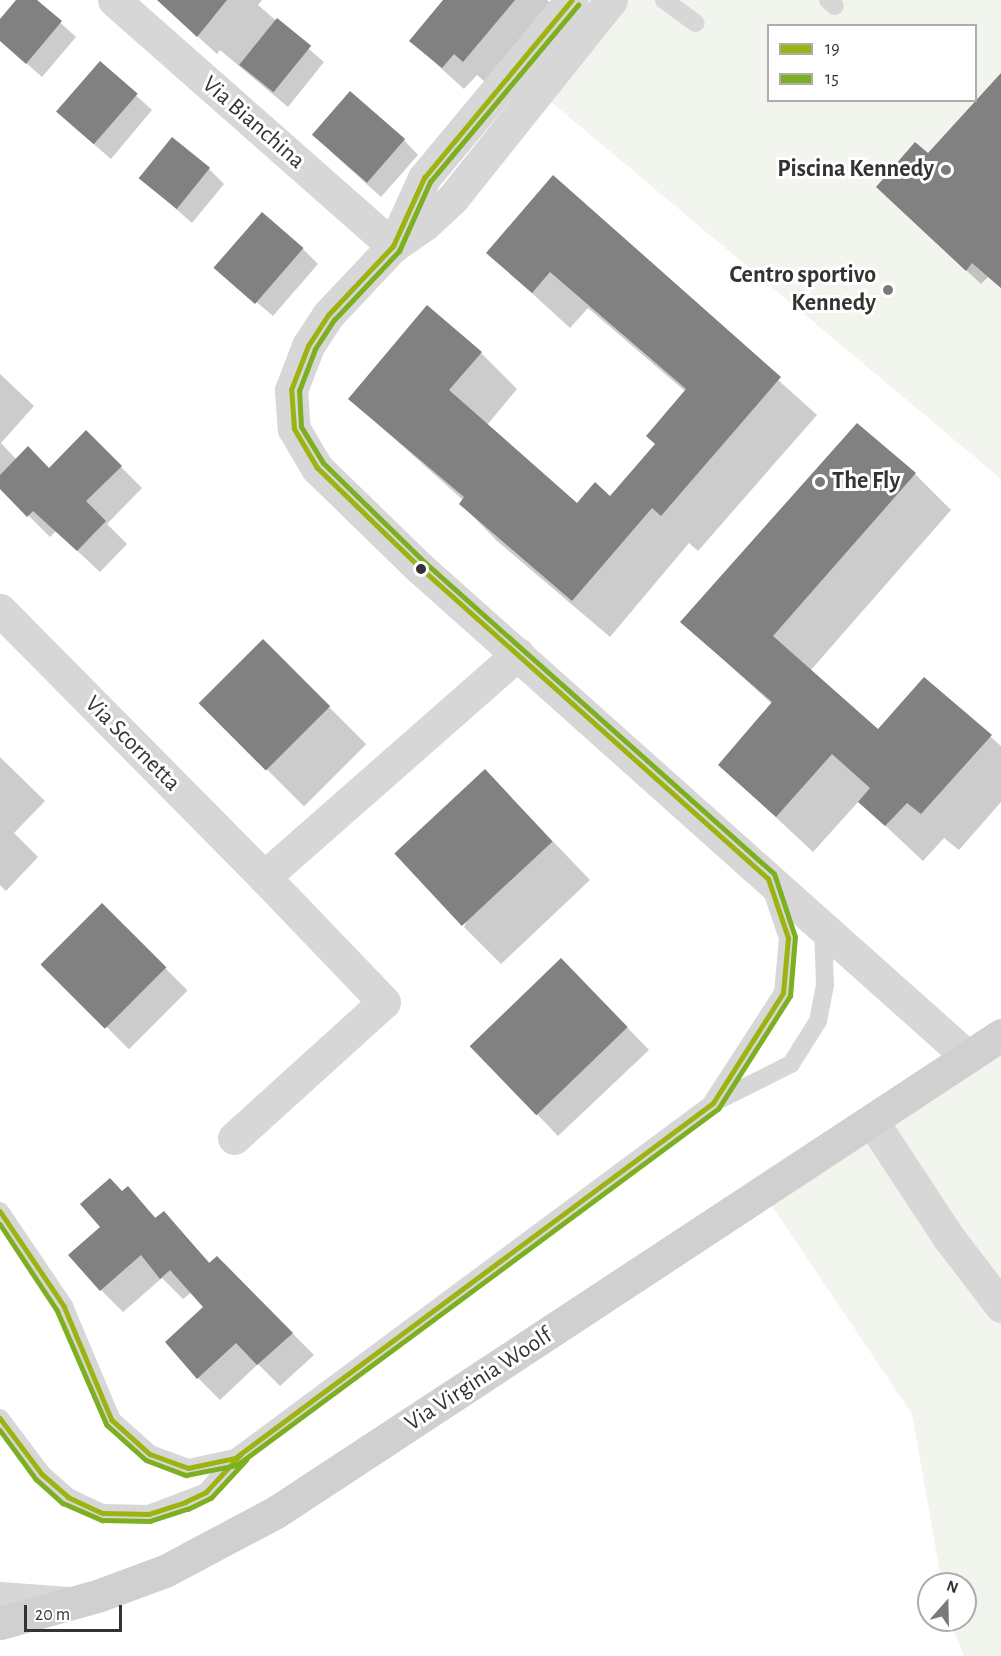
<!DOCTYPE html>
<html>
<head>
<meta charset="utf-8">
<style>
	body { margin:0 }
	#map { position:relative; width:1001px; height:1656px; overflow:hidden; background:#fff; font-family:"Alegreya Sans",sans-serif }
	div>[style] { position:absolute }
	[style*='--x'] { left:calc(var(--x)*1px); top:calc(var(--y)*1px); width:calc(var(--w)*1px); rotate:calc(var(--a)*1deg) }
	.green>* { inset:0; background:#f1f5ed }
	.shadow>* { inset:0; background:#0003; transform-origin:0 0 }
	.building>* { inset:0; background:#818181; transform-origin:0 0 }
	.lane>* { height:18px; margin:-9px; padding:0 9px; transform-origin:9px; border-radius:9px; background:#d7d7d7 }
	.street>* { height:33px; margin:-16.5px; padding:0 16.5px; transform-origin:16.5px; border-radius:16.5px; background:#d7d7d7 }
	.secondary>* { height:33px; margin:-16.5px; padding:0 16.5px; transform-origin:16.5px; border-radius:16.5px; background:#d0d0d0 }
	.bus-1>* { height:4.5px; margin:-2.25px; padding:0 2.25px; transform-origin:2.25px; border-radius:2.25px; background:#9cb311 }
	.bus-2>* { height:4.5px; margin:-2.25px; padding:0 2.25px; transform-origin:2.25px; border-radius:2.25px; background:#7cb021 }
	.dots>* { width:16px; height:16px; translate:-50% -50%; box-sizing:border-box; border:3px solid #fff; border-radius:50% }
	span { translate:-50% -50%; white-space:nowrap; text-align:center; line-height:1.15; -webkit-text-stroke:6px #fff; paint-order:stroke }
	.street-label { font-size:24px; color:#333 }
	.poi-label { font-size:24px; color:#333; font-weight:700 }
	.right { translate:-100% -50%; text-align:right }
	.left { translate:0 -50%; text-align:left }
	.legend { position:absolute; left:767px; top:24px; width:210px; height:78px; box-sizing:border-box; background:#fff; border:2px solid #adadad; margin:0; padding:8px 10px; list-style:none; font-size:18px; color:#333 }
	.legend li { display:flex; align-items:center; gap:12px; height:30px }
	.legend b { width:30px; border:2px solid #adadad }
	.north { position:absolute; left:917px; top:1572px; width:60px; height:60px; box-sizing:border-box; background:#fff; border:2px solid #adadad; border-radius:50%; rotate:20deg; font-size:16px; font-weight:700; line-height:24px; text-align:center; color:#333 }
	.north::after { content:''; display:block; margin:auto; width:21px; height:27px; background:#7a7a7a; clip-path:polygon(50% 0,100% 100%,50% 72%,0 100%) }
	.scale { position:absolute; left:24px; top:1605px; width:98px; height:27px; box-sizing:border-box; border:3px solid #333; border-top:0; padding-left:8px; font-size:18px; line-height:21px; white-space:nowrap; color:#333; -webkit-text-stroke:4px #fff; paint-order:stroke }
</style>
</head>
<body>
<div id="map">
	<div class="green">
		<div style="clip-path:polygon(evenodd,593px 0,1001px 0,1001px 479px,526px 81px,593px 0,768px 26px,976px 26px,976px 100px,768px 100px,768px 26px)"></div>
		<div style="clip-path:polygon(1001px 1029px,1001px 1656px,964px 1656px,949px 1620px,965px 1620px,965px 1584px,942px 1584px,912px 1414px,772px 1206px,806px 1157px)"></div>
	</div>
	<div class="shadow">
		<div style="clip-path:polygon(18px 0,35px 0,76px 37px,42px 77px,0 40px,0 21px)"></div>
		<div style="clip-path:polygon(177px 0,262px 0,258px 5px,324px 62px,288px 107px,220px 50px,217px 54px,184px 24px)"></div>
		<div style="clip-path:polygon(445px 0,547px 0,552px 4px,486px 83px,477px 75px,464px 89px,411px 41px)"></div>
		<div style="clip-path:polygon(100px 63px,152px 110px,111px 159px,75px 128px)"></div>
		<div style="clip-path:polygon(1001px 74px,1001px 288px,988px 277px,981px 284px,893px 202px,928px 155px)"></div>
		<div style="clip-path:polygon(404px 140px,418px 155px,381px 197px,329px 150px)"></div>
		<div style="clip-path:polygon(209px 169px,224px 184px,192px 223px,141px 178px)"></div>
		<div style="clip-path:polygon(553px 177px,817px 415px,698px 551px,689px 543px,610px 637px,497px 541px,461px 504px,464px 501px,350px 399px,481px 353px,517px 389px,487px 425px,577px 506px,610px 498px,656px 444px,686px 392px,588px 308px,570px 328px,488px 253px)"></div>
		<div style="clip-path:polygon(303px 249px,318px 264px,273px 316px,216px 268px)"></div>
		<div style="clip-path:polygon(0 374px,34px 406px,1px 443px,17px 460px,49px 470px,86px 432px,142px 488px,107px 524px,127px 544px,100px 572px,56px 531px,50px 537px,0 487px)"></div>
		<div style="clip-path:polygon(915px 474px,951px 510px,810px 671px,878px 731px,924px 679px,1001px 746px,1001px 802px,959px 850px,944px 838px,923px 861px,859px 801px,813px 852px,720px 765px,772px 704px,682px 622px)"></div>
		<div style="left:263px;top:641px;width:146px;height:88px;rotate:45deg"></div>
		<div style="clip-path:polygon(0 757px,45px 801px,14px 833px,38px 857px,6px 891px,0 885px)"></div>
		<div style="clip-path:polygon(522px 809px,590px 880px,501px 964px,464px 927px)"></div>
		<div style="left:102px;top:905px;width:121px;height:83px;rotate:45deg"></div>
		<div style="clip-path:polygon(583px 982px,649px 1050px,558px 1136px,472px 1046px)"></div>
		<div style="clip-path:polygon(128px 1188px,157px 1219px,164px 1213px,211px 1264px,217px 1258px,314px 1355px,280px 1386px,258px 1364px,220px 1400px,198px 1378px,205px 1307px,192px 1292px,183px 1299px,162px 1278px,123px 1312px,101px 1290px,102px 1228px)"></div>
	</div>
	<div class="building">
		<div style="clip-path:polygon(16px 0,37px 0,62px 21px,26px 64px,0 41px,0 19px)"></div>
		<div style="clip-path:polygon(157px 0,227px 0,197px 37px)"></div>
		<div style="clip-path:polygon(443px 0,515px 0,463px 62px,454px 54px,442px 68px,409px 41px)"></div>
		<div style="left:277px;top:18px;width:44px;height:60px;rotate:39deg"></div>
		<div style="left:100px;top:61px;width:50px;height:67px;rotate:41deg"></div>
		<div style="clip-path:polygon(1001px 73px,1001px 288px,972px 263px,966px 271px,876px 187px,915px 142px,928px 153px)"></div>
		<div style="left:350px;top:91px;width:73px;height:58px;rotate:41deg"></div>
		<div style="left:172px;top:137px;width:49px;height:53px;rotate:39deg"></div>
		<div style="clip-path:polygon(553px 175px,781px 377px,661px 516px,652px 508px,572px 601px,459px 504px,464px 497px,348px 399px,427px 305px,482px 352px,449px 390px,577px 503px,595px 482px,610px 496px,655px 444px,646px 436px,686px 389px,550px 272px,532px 293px,486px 253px)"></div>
		<div style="left:262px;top:212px;width:55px;height:74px;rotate:41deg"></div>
		<div style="clip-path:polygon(857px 423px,916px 473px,773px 636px,878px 729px,924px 677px,992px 735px,921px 814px,907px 803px,885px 826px,858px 802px,870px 788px,832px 754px,776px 817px,718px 765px,772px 702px,680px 622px)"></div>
		<div style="clip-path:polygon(86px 430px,122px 466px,86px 501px,106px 521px,77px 551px,33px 511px,27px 517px,0 489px,0 475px,28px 446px,49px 468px)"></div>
		<div style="left:263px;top:639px;width:95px;height:91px;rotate:45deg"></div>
		<div style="left:485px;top:769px;width:99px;height:124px;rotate:47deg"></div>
		<div style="left:102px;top:903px;width:91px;height:87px;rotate:45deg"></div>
		<div style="left:561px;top:958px;width:96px;height:127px;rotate:46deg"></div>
		<div style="clip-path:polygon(110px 1178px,122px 1191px,128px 1186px,155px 1218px,164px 1211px,209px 1263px,217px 1256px,293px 1333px,257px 1365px,236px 1343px,197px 1379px,165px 1342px,203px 1307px,170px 1270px,160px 1279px,141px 1255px,100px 1291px,68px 1255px,100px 1227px,80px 1204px)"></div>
	</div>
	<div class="lane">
		<div style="--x:664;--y:0;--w:39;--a:36"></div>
		<div style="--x:828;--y:0;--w:9;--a:41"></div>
		<div style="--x:713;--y:1101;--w:129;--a:-57.1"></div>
		<div style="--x:783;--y:993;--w:55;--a:-84.8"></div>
		<div style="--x:788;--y:938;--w:53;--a:-108.8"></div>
		<div style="--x:0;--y:1211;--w:115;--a:56"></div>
		<div style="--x:64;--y:1306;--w:124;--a:67.2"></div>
		<div style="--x:112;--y:1420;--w:51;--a:41.8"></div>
		<div style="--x:150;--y:1454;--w:40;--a:20.2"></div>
		<div style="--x:188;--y:1468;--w:48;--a:-12"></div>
		<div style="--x:0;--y:1418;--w:70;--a:53.1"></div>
		<div style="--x:42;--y:1474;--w:35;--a:41"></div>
		<div style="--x:68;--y:1497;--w:38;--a:25"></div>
		<div style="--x:103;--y:1513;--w:46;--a:1.2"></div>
		<div style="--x:149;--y:1514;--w:61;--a:-21.1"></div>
		<div style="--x:206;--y:1492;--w:45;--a:-49.5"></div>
		<div style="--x:235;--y:1458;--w:595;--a:-36.6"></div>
		<div style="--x:713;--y:1103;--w:87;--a:-26.6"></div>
		<div style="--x:791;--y:1064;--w:51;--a:-57.9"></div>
		<div style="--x:818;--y:1021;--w:37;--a:-79"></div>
		<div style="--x:825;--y:985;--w:58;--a:-92"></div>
	</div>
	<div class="street">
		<div style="--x:114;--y:0;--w:372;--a:41.4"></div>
		<div style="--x:611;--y:0;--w:253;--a:128.6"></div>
		<div style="--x:453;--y:198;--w:38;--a:137"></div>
		<div style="--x:425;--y:224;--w:39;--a:145"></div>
		<div style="--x:393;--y:246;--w:95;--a:133.3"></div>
		<div style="--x:328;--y:315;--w:37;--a:123"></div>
		<div style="--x:308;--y:346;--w:47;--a:111.1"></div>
		<div style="--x:291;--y:390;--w:39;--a:86"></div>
		<div style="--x:294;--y:429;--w:45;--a:59.5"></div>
		<div style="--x:317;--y:468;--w:145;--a:44.2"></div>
		<div style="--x:421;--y:569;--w:733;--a:41.74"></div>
		<div style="--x:393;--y:246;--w:75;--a:-65.5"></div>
		<div style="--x:424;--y:178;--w:231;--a:-50.3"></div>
		<div style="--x:0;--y:610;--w:375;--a:45.3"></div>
		<div style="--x:264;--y:877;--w:338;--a:-41.3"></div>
		<div style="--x:872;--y:1121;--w:140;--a:56.7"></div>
		<div style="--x:949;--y:1238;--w:86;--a:52.6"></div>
		<div style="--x:234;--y:1138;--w:202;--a:-42.2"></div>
		<div style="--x:384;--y:1002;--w:173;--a:-133.8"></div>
		<div style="--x:0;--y:1598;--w:68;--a:4.2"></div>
	</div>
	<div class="secondary">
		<div style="--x:0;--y:1623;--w:104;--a:-15.6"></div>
		<div style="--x:100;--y:1595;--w:69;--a:-20.3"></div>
		<div style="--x:165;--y:1571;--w:126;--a:-28"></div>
		<div style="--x:276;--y:1512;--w:868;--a:-33.34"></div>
	</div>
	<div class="bus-1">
		<div style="--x:0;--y:1211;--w:115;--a:56"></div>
		<div style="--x:64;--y:1306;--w:124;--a:67.2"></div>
		<div style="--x:112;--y:1420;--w:51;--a:41.8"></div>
		<div style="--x:150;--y:1454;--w:40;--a:20.2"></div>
		<div style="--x:188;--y:1468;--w:48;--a:-12"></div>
		<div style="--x:235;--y:1458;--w:595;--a:-36.6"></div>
		<div style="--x:713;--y:1103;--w:130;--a:-57.5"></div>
		<div style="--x:783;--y:993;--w:55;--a:-84.8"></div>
		<div style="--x:788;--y:938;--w:62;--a:-108.7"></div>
		<div style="--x:768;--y:879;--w:465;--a:-138.2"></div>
		<div style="--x:421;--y:569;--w:145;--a:-135.8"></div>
		<div style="--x:317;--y:468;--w:45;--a:-120.5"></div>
		<div style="--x:294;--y:429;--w:39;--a:-94"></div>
		<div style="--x:291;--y:390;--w:47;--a:-68.9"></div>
		<div style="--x:308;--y:346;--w:37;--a:-57"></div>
		<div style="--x:328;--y:315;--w:95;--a:-46.7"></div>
		<div style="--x:393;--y:246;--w:75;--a:-65.5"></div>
		<div style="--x:424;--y:178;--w:231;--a:-50.3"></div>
		<div style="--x:0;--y:1418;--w:70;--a:53.1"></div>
		<div style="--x:42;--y:1474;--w:35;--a:41"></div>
		<div style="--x:68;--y:1497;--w:38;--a:25"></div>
		<div style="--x:103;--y:1513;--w:46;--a:1.2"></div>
		<div style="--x:149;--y:1514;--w:38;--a:-18"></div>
		<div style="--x:185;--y:1502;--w:23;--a:-25"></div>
		<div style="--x:206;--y:1492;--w:52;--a:-47.4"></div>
	</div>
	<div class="bus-2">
		<div style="--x:0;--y:1224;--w:103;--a:56.5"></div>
		<div style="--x:57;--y:1310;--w:125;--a:66.5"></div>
		<div style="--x:107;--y:1425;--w:52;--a:41.9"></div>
		<div style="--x:146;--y:1460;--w:43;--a:20.6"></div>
		<div style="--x:186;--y:1475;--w:52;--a:-11.1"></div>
		<div style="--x:237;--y:1465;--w:598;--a:-36.51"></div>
		<div style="--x:718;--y:1109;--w:134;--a:-57.5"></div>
		<div style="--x:790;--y:996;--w:59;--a:-85.2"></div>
		<div style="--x:795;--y:937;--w:66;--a:-108.4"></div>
		<div style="--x:774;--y:874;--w:466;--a:-138.3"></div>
		<div style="--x:426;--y:564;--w:144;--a:-135.6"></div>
		<div style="--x:323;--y:463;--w:42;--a:-121.4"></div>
		<div style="--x:301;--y:427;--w:36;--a:-93"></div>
		<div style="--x:299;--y:391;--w:45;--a:-69.1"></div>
		<div style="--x:315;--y:349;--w:35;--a:-57"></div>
		<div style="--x:334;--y:320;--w:95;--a:-46.7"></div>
		<div style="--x:399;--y:251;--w:76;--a:-65.8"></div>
		<div style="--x:430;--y:182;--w:231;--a:-50.1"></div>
		<div style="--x:0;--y:1430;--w:61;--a:53.7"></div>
		<div style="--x:36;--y:1479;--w:36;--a:42"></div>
		<div style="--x:63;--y:1503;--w:43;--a:23.6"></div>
		<div style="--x:102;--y:1520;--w:48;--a:1.2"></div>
		<div style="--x:150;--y:1521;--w:40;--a:-18"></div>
		<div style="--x:188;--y:1509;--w:25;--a:-26"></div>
		<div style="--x:211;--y:1498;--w:52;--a:-47.4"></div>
	</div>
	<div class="dots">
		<div style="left:946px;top:170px;background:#7a7a7a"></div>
		<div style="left:888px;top:290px;background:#7a7a7a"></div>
		<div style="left:820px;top:482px;background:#7a7a7a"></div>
		<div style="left:421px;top:569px;background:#333"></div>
	</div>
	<div class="street-label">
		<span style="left:253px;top:123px;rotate:41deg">Via Bianchina</span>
		<span style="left:132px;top:744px;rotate:45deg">Via Scornetta</span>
		<span style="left:479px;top:1380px;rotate:-33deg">Via Virginia Woolf</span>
	</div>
	<div class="poi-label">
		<span class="right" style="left:934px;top:170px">Piscina Kennedy</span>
		<span class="right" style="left:876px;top:290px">Centro sportivo<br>Kennedy</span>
		<span class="left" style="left:832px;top:482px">The Fly</span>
	</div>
	<ul class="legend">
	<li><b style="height:8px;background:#9cb311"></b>19</li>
	<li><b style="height:8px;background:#7cb021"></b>15</li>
	</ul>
	<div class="north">N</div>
	<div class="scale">20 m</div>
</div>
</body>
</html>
